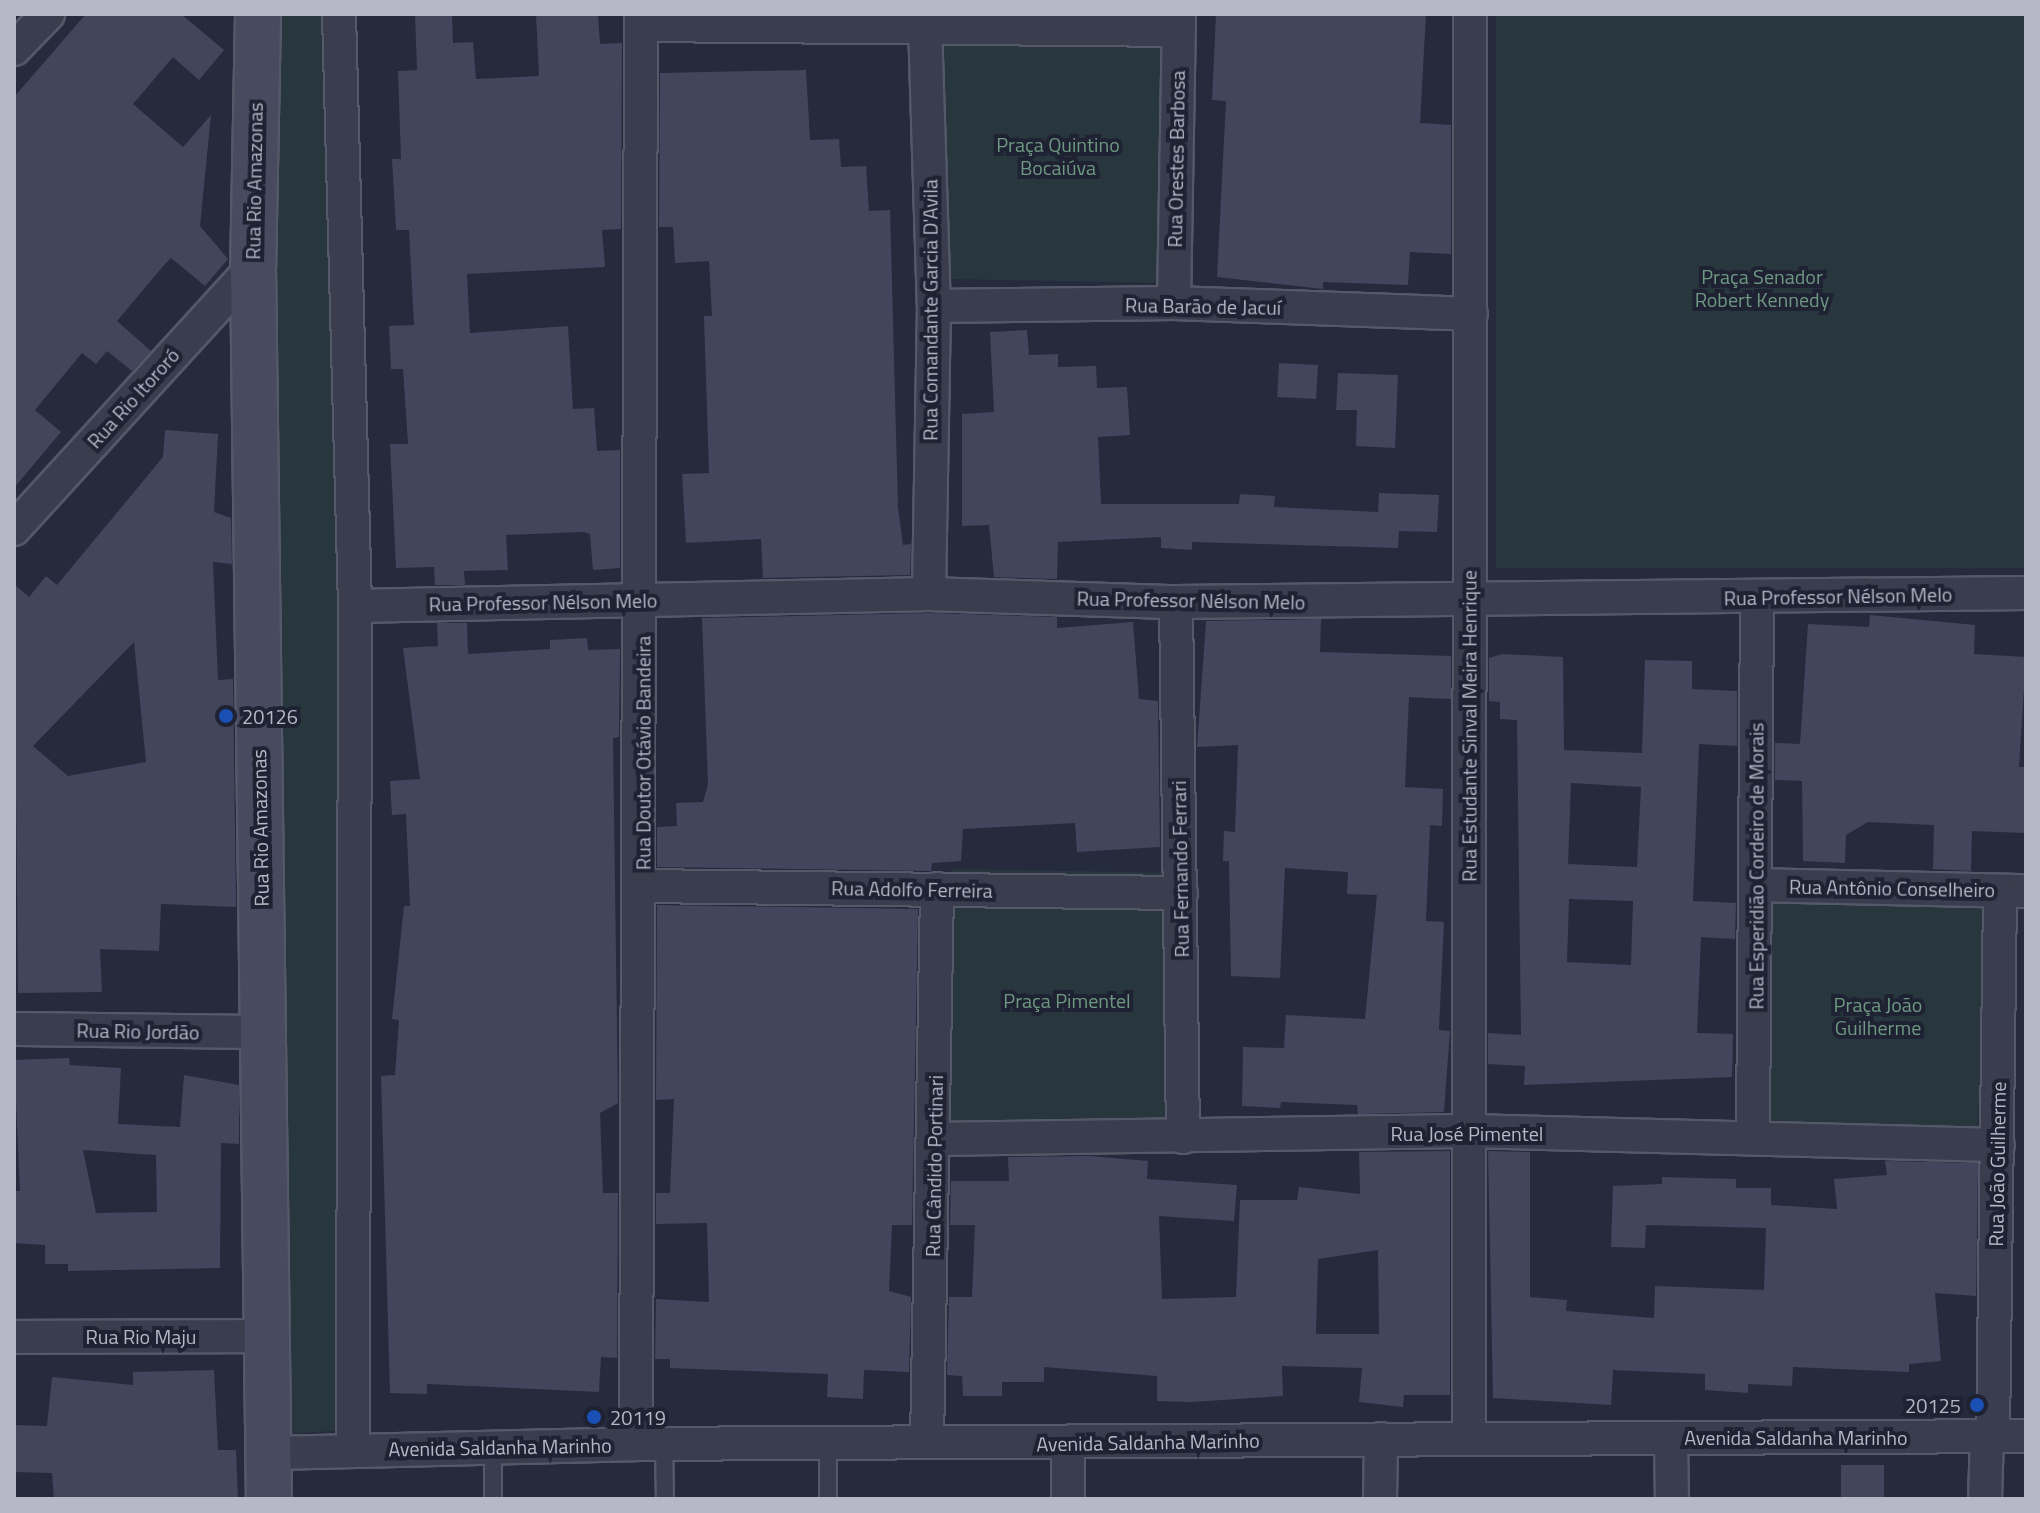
<!DOCTYPE html>
<html>
<head>
<meta charset="utf-8">
<style>
	body { margin:0 }
	#map { position:relative; width:2040px; height:1513px; overflow:hidden; background:#262a3d; font-family:"Titillium Web",sans-serif }
	div>[style] { position:absolute }
	[style*='--x'] { left:calc(var(--x)*1px); top:calc(var(--y)*1px); width:calc(var(--w)*1px); rotate:calc(var(--a)*1deg) }
	.green>* { inset:0; background:#28363e; transform-origin:0 0 }
	.building>* { inset:0; background:#42465d; transform-origin:0 0 }
	.roads { filter:drop-shadow(2px 0 #545868) drop-shadow(-2px 0 #545868) drop-shadow(0 2px #545868) drop-shadow(0 -2px #545868) }
	.lane>* { height:16px; margin:-8px; padding:0 8px; transform-origin:8px; border-radius:8px; background:#393d4d }
	.street>* { height:32px; margin:-16px; padding:0 16px; transform-origin:16px; border-radius:16px; background:#393d4d }
	.secondary>* { height:44px; margin:-22px; padding:0 22px; transform-origin:22px; border-radius:22px; background:#484b60 }
	.dots>* { width:22px; height:22px; translate:-50% -50%; box-sizing:border-box; border:4px solid #1e2232; border-radius:50% }
	span { translate:-50% -50%; white-space:nowrap; text-align:center; line-height:1.15; -webkit-text-stroke:8px #1e2232; paint-order:stroke }
	.park-label { font-size:20px; color:#6e9882 }
	.street-label { font-size:20px; color:#b6b8c8 }
	.poi-label { font-size:20px; color:#b6b8c8 }
	.left { translate:0 -50%; text-align:left }
	.right { translate:-100% -50%; text-align:right }
	.frame { position:absolute; inset:0; border:16px solid #b6b8c8; pointer-events:none }
</style>
</head>
<body>
<div id="map">
	<div class="green">
		<div style="clip-path:polygon(274px 14px,321px 14px,339px 612px,337px 1431px,280px 1434px)"></div>
		<div style="left:1496px;top:14px;width:530px;height:554px"></div>
		<div style="left:1180px;top:27px;width:256px;height:244px;rotate:91deg"></div>
		<div style="left:952px;top:869px;width:231px;height:257px;rotate:1deg"></div>
		<div style="left:1768px;top:893px;width:225px;height:235px;rotate:4deg"></div>
	</div>
	<div class="building">
		<div style="clip-path:polygon(86px 14px,181px 14px,224px 50px,199px 80px,173px 57px,133px 104px,183px 147px,211px 115px,200px 226px,228px 259px,205px 286px,171px 258px,165px 264px,117px 321px,151px 351px,132px 371px,107px 351px,96px 364px,82px 353px,35px 410px,61px 432px,14px 488px,14px 97px)"></div>
		<div style="clip-path:polygon(415px 14px,452px 14px,453px 43px,473px 42px,476px 79px,539px 76px,536px 14px,598px 14px,600px 44px,622px 43px,621px 229px,602px 230px,605px 267px,467px 274px,470px 333px,568px 326px,573px 409px,594px 408px,597px 451px,620px 450px,620px 568px,593px 570px,590px 534px,583px 532px,506px 535px,508px 570px,464px 571px,465px 585px,435px 585px,434px 567px,396px 568px,390px 444px,408px 444px,403px 369px,391px 369px,389px 326px,414px 325px,409px 230px,396px 230px,392px 159px,401px 159px,398px 71px,417px 70px)"></div>
		<div style="clip-path:polygon(1426px 14px,1420px 123px,1451px 125px,1451px 254px,1410px 252px,1408px 285px,1323px 282px,1323px 289px,1217px 277px,1226px 101px,1212px 100px,1216px 15px)"></div>
		<div style="clip-path:polygon(806px 70px,810px 140px,839px 139px,841px 167px,866px 166px,869px 211px,890px 210px,898px 507px,903px 545px,911px 544px,910px 575px,763px 578px,761px 539px,686px 543px,682px 474px,709px 473px,704px 316px,712px 316px,709px 261px,675px 263px,673px 227px,659px 227px,660px 73px)"></div>
		<div style="clip-path:polygon(1027px 330px,1029px 355px,1058px 354px,1058px 367px,1096px 366px,1097px 388px,1127px 387px,1130px 435px,1098px 437px,1101px 504px,1239px 504px,1240px 494px,1275px 496px,1274px 507px,1378px 512px,1379px 493px,1439px 495px,1437px 532px,1399px 531px,1398px 548px,1192px 542px,1192px 550px,1161px 548px,1161px 537px,1058px 542px,1057px 579px,994px 577px,989px 525px,962px 526px,962px 414px,994px 412px,990px 332px)"></div>
		<div style="left:1279px;top:363px;width:39px;height:34px;rotate:3deg"></div>
		<div style="clip-path:polygon(1338px 373px,1398px 375px,1395px 448px,1356px 446px,1357px 410px,1336px 410px)"></div>
		<div style="clip-path:polygon(evenodd,165px 430px,218px 434px,214px 512px,231px 518px,232px 564px,213px 562px,218px 680px,233px 679px,236px 907px,161px 904px,159px 951px,100px 949px,102px 992px,18px 993px,14px 584px,29px 597px,46px 576px,57px 585px,163px 457px,165px 430px,134px 642px,146px 762px,68px 776px,33px 746px,134px 642px)"></div>
		<div style="clip-path:polygon(929px 613px,1057px 617px,1057px 628px,1133px 622px,1139px 699px,1158px 701px,1160px 847px,1077px 852px,1075px 823px,963px 829px,961px 861px,932px 863px,931px 871px,657px 867px,657px 827px,677px 826px,676px 803px,703px 802px,708px 784px,702px 618px)"></div>
		<div style="clip-path:polygon(1870px 615px,1975px 625px,1974px 654px,2026px 657px,2019px 767px,2026px 767px,2026px 833px,1972px 831px,1971px 871px,1933px 869px,1934px 825px,1868px 822px,1846px 835px,1845px 863px,1803px 861px,1802px 781px,1775px 780px,1775px 743px,1800px 744px,1808px 624px,1869px 627px)"></div>
		<div style="clip-path:polygon(1321px 619px,1320px 652px,1451px 656px,1451px 699px,1409px 697px,1405px 787px,1443px 789px,1442px 826px,1430px 825px,1426px 921px,1444px 922px,1439px 1030px,1450px 1031px,1444px 1112px,1358px 1114px,1357px 1105px,1281px 1102px,1280px 1108px,1242px 1106px,1243px 1047px,1284px 1048px,1286px 1015px,1365px 1019px,1377px 895px,1347px 894px,1348px 872px,1285px 868px,1280px 978px,1231px 976px,1229px 861px,1223px 861px,1224px 831px,1235px 832px,1238px 745px,1197px 747px,1206px 621px)"></div>
		<div style="clip-path:polygon(437px 623px,467px 623px,468px 654px,550px 649px,550px 640px,587px 638px,588px 650px,620px 649px,619px 737px,613px 738px,618px 1103px,600px 1113px,603px 1193px,618px 1193px,617px 1358px,601px 1357px,599px 1392px,427px 1384px,427px 1394px,390px 1393px,381px 1076px,395px 1075px,399px 1020px,392px 1019px,404px 906px,410px 906px,406px 814px,392px 815px,390px 781px,420px 779px,403px 648px,438px 646px)"></div>
		<div style="clip-path:polygon(evenodd,1502px 654px,1563px 657px,1564px 750px,1642px 753px,1645px 660px,1692px 661px,1692px 689px,1737px 691px,1737px 746px,1699px 744px,1693px 901px,1736px 903px,1735px 939px,1701px 937px,1697px 1033px,1733px 1034px,1732px 1077px,1524px 1085px,1525px 1066px,1488px 1064px,1488px 1033px,1521px 1035px,1517px 720px,1500px 719px,1500px 702px,1489px 701px,1489px 658px,1502px 654px,1571px 783px,1641px 787px,1637px 867px,1568px 864px,1571px 783px,1502px 654px,1569px 899px,1633px 901px,1631px 965px,1567px 962px,1569px 899px)"></div>
		<div style="clip-path:polygon(657px 905px,918px 909px,912px 1225px,892px 1225px,889px 1291px,911px 1297px,909px 1372px,864px 1370px,863px 1399px,827px 1397px,828px 1374px,670px 1368px,670px 1359px,655px 1359px,656px 1299px,709px 1302px,707px 1223px,656px 1224px,656px 1193px,670px 1193px,674px 1099px,656px 1100px)"></div>
		<div style="clip-path:polygon(evenodd,69px 1058px,70px 1065px,121px 1068px,118px 1124px,180px 1127px,184px 1075px,239px 1085px,239px 1144px,221px 1143px,220px 1268px,68px 1271px,68px 1264px,45px 1264px,45px 1245px,14px 1243px,14px 1191px,20px 1191px,14px 1060px,69px 1058px,83px 1150px,156px 1155px,157px 1212px,96px 1213px,83px 1150px)"></div>
		<div style="clip-path:polygon(evenodd,1450px 1151px,1450px 1395px,1404px 1395px,1403px 1407px,1359px 1402px,1362px 1368px,1282px 1366px,1283px 1396px,1192px 1402px,1157px 1401px,1157px 1376px,1044px 1367px,1044px 1382px,1002px 1382px,1002px 1396px,963px 1396px,962px 1376px,947px 1375px,949px 1297px,972px 1297px,975px 1225px,950px 1225px,951px 1181px,1009px 1181px,1008px 1157px,1090px 1156px,1148px 1161px,1147px 1179px,1237px 1185px,1234px 1221px,1159px 1216px,1162px 1299px,1236px 1297px,1240px 1200px,1297px 1200px,1299px 1187px,1360px 1194px,1359px 1152px,1450px 1151px,1378px 1250px,1379px 1334px,1316px 1334px,1318px 1259px,1378px 1250px)"></div>
		<div style="clip-path:polygon(1488px 1151px,1530px 1152px,1530px 1297px,1567px 1300px,1566px 1311px,1654px 1318px,1655px 1286px,1764px 1290px,1766px 1228px,1646px 1225px,1645px 1248px,1611px 1247px,1613px 1186px,1662px 1184px,1662px 1177px,1736px 1179px,1736px 1188px,1771px 1188px,1771px 1205px,1837px 1209px,1834px 1179px,1887px 1175px,1885px 1161px,1978px 1163px,1976px 1296px,1935px 1293px,1941px 1361px,1909px 1364px,1909px 1372px,1793px 1367px,1792px 1386px,1748px 1384px,1748px 1393px,1705px 1390px,1705px 1374px,1613px 1370px,1611px 1405px,1493px 1398px)"></div>
		<div style="clip-path:polygon(214px 1370px,218px 1450px,236px 1450px,238px 1499px,54px 1499px,52px 1473px,14px 1472px,14px 1425px,47px 1426px,52px 1377px,133px 1385px,133px 1372px)"></div>
		<div style="left:1841px;top:1465px;width:43px;height:34px"></div>
	</div>
	<div class="roads">
		<div class="lane">
			<div style="--x:664;--y:1444;--w:55;--a:89"></div>
			<div style="--x:493;--y:1499;--w:51;--a:-90"></div>
			<div style="--x:828;--y:1499;--w:56;--a:-90"></div>
		</div>
		<div class="street">
			<div style="--x:339;--y:14;--w:592;--a:88.45"></div>
			<div style="--x:355;--y:606;--w:845;--a:90.14"></div>
			<div style="--x:641;--y:25;--w:538;--a:0.53"></div>
			<div style="--x:925;--y:25;--w:281;--a:88.2"></div>
			<div style="--x:934;--y:306;--w:288;--a:91"></div>
			<div style="--x:14;--y:49;--w:49;--a:-45.8"></div>
			<div style="--x:1174;--y:303;--w:289;--a:-89"></div>
			<div style="--x:934;--y:306;--w:240;--a:-0.7"></div>
			<div style="--x:1174;--y:303;--w:297;--a:2.1"></div>
			<div style="--x:14;--y:529;--w:355;--a:-47.6"></div>
			<div style="--x:1176;--y:602;--w:535;--a:89.25"></div>
			<div style="--x:355;--y:606;--w:574;--a:-1.2"></div>
			<div style="--x:929;--y:594;--w:247;--a:1.9"></div>
			<div style="--x:1176;--y:602;--w:850;--a:-0.61"></div>
			<div style="--x:1757;--y:885;--w:269;--a:1.3"></div>
			<div style="--x:643;--y:886;--w:538;--a:0.75"></div>
			<div style="--x:14;--y:1029;--w:248;--a:0.7"></div>
			<div style="--x:1753;--y:1134;--w:536;--a:-89.57"></div>
			<div style="--x:935;--y:1139;--w:534;--a:-0.86"></div>
			<div style="--x:1469;--y:1131;--w:529;--a:1.52"></div>
			<div style="--x:14;--y:1337;--w:253;--a:-0.2"></div>
			<div style="--x:1993;--y:1436;--w:545;--a:-89.26"></div>
			<div style="--x:1469;--y:1438;--w:1424;--a:-89.96"></div>
			<div style="--x:1671;--y:1438;--w:61;--a:89.1"></div>
			<div style="--x:927;--y:1442;--w:553;--a:-88.96"></div>
			<div style="--x:636;--y:1444;--w:1430;--a:-89.8"></div>
			<div style="--x:1068;--y:1444;--w:55;--a:90"></div>
			<div style="--x:270;--y:1453;--w:366;--a:-1.4"></div>
			<div style="--x:636;--y:1444;--w:1390;--a:-0.33"></div>
			<div style="--x:1380;--y:1499;--w:60;--a:-89"></div>
			<div style="--x:1985;--y:1499;--w:63;--a:-88.2"></div>
		</div>
		<div class="secondary">
			<div style="--x:258;--y:14;--w:253;--a:91.1"></div>
			<div style="--x:253;--y:267;--w:1232;--a:89.26"></div>
		</div>
	</div>
	<div class="dots">
		<div style="left:226px;top:716px;background:#1a4fb4"></div>
		<div style="left:1977px;top:1405px;background:#1a4fb4"></div>
		<div style="left:594px;top:1417px;background:#1a4fb4"></div>
	</div>
	<div class="park-label">
		<span style="left:1058px;top:156px">Praça Quintino<br>Bocaiúva</span>
		<span style="left:1762px;top:288px">Praça Senador<br>Robert Kennedy</span>
		<span style="left:1067px;top:1000px">Praça Pimentel</span>
		<span style="left:1878px;top:1016px">Praça João<br>Guilherme</span>
	</div>
	<div class="street-label">
		<span style="left:1176px;top:159px;rotate:-89deg">Rua Orestes Barbosa</span>
		<span style="left:254px;top:181px;rotate:-89deg">Rua Rio Amazonas</span>
		<span style="left:1203px;top:306px;rotate:1deg">Rua Barão de Jacuí</span>
		<span style="left:930px;top:310px;rotate:-90deg">Rua Comandante Garcia D'Avila</span>
		<span style="left:133px;top:398px;rotate:-48deg">Rua Rio Itororó</span>
		<span style="left:1838px;top:596px;rotate:-1deg">Rua Professor Nélson Melo</span>
		<span style="left:1191px;top:600px;rotate:1deg">Rua Professor Nélson Melo</span>
		<span style="left:543px;top:602px;rotate:-1deg">Rua Professor Nélson Melo</span>
		<span style="left:1469px;top:726px;rotate:-90deg">Rua Estudante Sinval Meira Henrique</span>
		<span style="left:643px;top:753px;rotate:-90deg">Rua Doutor Otávio Bandeira</span>
		<span style="left:260px;top:828px;rotate:-91deg">Rua Rio Amazonas</span>
		<span style="left:1756px;top:866px;rotate:-90deg">Rua Esperidião Cordeiro de Morais</span>
		<span style="left:1180px;top:869px;rotate:-91deg">Rua Fernando Ferrari</span>
		<span style="left:1892px;top:888px;rotate:1deg">Rua Antônio Conselheiro</span>
		<span style="left:912px;top:889px;rotate:1deg">Rua Adolfo Ferreira</span>
		<span style="left:138px;top:1031px;rotate:1deg">Rua Rio Jordão</span>
		<span style="left:1467px;top:1133px">Rua José Pimentel</span>
		<span style="left:1997px;top:1164px;rotate:-89deg">Rua João Guilherme</span>
		<span style="left:934px;top:1166px;rotate:-89deg">Rua Cândido Portinari</span>
		<span style="left:141px;top:1336px">Rua Rio Maju</span>
		<span style="left:1796px;top:1437px">Avenida Saldanha Marinho</span>
		<span style="left:1148px;top:1442px;rotate:-1deg">Avenida Saldanha Marinho</span>
		<span style="left:500px;top:1447px;rotate:-1deg">Avenida Saldanha Marinho</span>
	</div>
	<div class="poi-label">
		<span class="left" style="left:242px;top:716px">20126</span>
		<span class="right" style="left:1961px;top:1405px">20125</span>
		<span class="left" style="left:610px;top:1417px">20119</span>
	</div>
	<div class="frame"></div>
</div>
</body>
</html>
